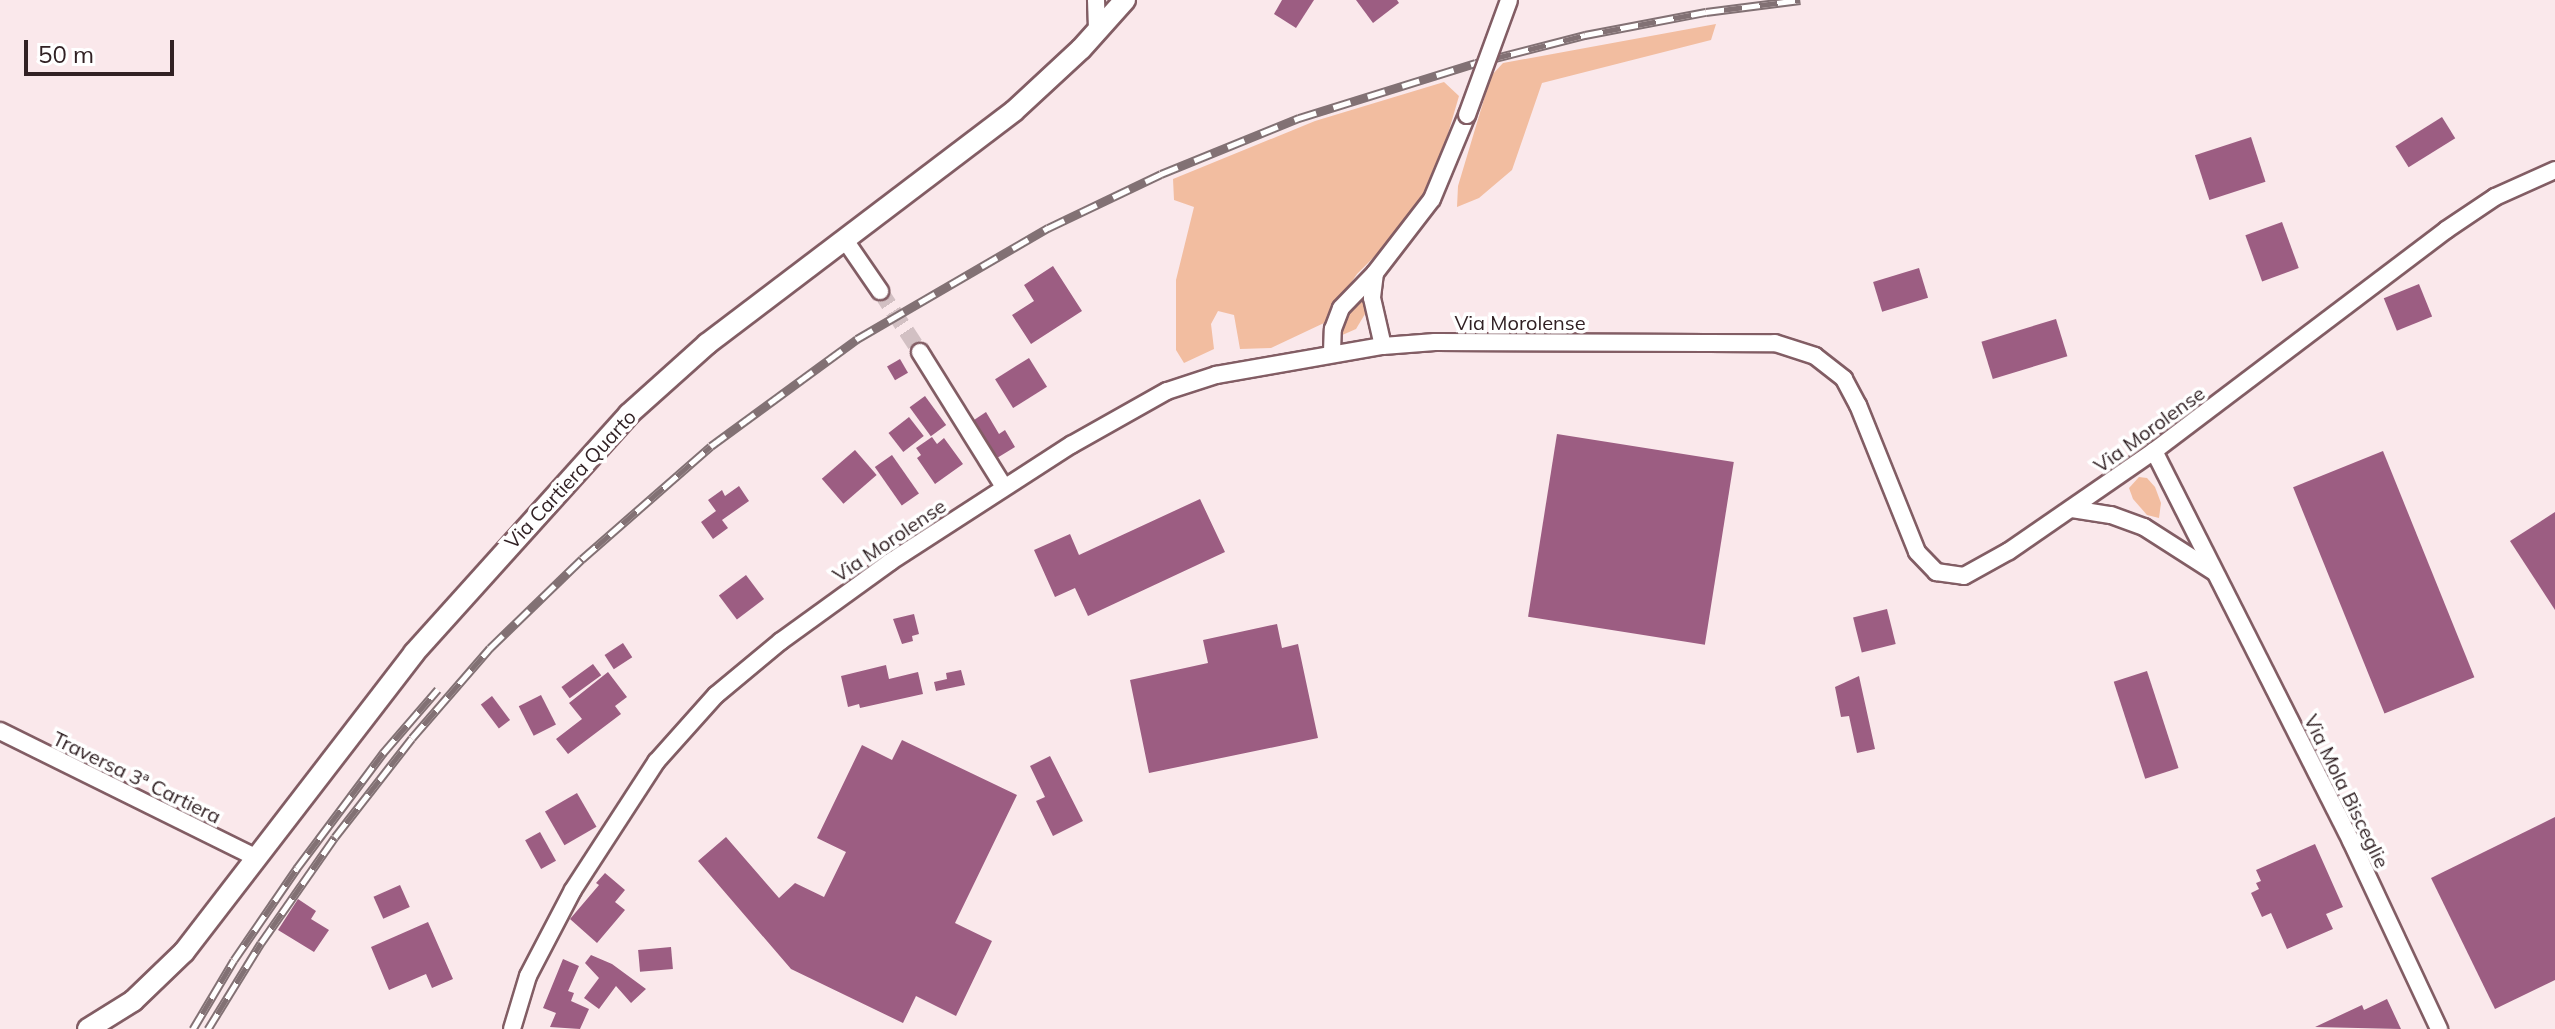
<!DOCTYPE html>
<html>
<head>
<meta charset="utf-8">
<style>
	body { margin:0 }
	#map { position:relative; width:2555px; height:1029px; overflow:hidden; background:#fae8eb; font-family:Mulish,sans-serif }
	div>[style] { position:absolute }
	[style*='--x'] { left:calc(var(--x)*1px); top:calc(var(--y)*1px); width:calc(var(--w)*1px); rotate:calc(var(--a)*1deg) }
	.green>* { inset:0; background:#f2bda0 }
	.building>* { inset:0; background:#9c5d82; transform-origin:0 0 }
	.minor-tunnel>* { height:16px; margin-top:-8px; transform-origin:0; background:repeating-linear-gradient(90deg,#d2c0c3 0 16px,transparent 0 24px) }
	.roads { filter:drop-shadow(2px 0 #825d64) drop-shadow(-2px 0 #825d64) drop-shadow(0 2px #825d64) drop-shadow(0 -2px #825d64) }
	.minor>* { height:16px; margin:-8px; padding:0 8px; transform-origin:8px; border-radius:8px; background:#fff }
	.tertiary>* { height:20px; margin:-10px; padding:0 10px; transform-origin:10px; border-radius:10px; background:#fff }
	.rail>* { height:9px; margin-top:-4.5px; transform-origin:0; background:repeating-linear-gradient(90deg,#fff 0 18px,#827174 0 36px); box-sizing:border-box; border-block:2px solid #827174 }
	.bridges { filter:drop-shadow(2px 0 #825d64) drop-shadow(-2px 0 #825d64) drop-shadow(0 2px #825d64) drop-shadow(0 -2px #825d64) }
	.minor-bridge>* { height:16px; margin:-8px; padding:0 8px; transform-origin:8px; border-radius:8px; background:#fff }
	span { translate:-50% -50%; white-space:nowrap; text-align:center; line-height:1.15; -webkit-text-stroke:7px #fff; paint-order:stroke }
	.street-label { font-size:20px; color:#312124 }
	.scale { position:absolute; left:24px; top:40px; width:150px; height:36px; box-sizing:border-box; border:4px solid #312124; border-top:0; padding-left:10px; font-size:24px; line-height:28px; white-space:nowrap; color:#312124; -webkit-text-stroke:6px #fff; paint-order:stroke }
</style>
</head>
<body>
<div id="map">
	<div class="green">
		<div style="clip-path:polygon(1716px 24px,1711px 40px,1542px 83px,1512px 170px,1479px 198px,1457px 207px,1458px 186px,1491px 76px,1503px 63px)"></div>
		<div style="clip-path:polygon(1444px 82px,1459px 96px,1436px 175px,1405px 226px,1357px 274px,1324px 323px,1271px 348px,1240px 349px,1234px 315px,1218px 311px,1211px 324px,1214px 349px,1184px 363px,1176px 350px,1176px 280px,1194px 207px,1174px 200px,1173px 179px,1315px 121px)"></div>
		<div style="clip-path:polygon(1363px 286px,1368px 307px,1365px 314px,1356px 329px,1340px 336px,1339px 327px)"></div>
		<div style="clip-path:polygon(2139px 477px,2147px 478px,2155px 487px,2161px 503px,2159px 518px,2147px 515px,2133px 499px,2129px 488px)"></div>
	</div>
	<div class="building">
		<div style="clip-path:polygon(1282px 0,1314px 0,1296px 28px,1274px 14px)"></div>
		<div style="clip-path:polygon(1356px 0,1397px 0,1399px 3px,1373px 23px)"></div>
		<div style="left:2442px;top:117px;width:25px;height:55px;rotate:58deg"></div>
		<div style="left:2251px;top:137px;width:47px;height:59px;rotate:72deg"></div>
		<div style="left:2282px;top:222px;width:49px;height:39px;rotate:70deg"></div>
		<div style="clip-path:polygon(1053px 266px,1082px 311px,1031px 344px,1012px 315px,1034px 301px,1024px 285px)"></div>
		<div style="left:1919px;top:268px;width:31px;height:48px;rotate:73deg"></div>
		<div style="left:2419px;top:284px;width:35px;height:38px;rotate:68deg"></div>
		<div style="left:2056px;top:319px;width:39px;height:78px;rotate:73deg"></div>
		<div style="left:1029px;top:358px;width:34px;height:40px;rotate:58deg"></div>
		<div style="left:900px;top:359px;width:16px;height:15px;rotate:60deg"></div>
		<div style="left:925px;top:396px;width:36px;height:19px;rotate:54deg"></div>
		<div style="clip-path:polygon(986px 412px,999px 434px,1005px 430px,1015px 447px,997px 458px,974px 420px)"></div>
		<div style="left:909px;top:417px;width:24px;height:26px;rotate:52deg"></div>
		<div style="left:1557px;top:434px;width:179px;height:185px;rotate:9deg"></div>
		<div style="clip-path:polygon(932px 437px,937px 444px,944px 438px,963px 464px,935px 484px,917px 458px,921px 455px,916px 448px)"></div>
		<div style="left:855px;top:450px;width:33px;height:44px;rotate:49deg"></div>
		<div style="left:2383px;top:451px;width:244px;height:97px;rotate:68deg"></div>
		<div style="left:892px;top:455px;width:47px;height:21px;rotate:55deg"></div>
		<div style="clip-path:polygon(739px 486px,749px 501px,722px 520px,728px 528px,713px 539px,701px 522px,716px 511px,708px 500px,722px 490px,725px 496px)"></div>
		<div style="clip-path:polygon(1200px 499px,1225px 552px,1088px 616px,1075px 588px,1055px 597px,1034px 550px,1070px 534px,1079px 555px)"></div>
		<div style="clip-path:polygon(2555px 512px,2555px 610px,2510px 541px)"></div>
		<div style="left:746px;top:575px;width:30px;height:34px;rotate:53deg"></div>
		<div style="left:1887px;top:609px;width:36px;height:35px;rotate:76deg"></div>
		<div style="clip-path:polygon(914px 614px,919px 634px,912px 636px,913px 641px,902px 644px,893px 619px)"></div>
		<div style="clip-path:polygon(1277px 624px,1282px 648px,1298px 644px,1318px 738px,1149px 773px,1130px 680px,1208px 663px,1203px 640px)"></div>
		<div style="left:623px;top:643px;width:17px;height:22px;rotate:57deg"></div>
		<div style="left:593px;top:664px;width:14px;height:39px;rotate:54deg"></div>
		<div style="clip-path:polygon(886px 665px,889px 679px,918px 672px,923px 694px,860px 708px,859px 704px,848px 707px,841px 676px)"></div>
		<div style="clip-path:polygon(961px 670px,965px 685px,936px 691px,934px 682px,947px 679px,946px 673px)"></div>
		<div style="left:2147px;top:671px;width:102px;height:35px;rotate:72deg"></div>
		<div style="clip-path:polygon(608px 672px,627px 697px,615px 706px,621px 714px,568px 754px,556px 739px,582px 719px,569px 703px)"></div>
		<div style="clip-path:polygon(1859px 676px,1875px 749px,1857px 753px,1849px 716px,1841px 717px,1835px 687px)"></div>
		<div style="left:541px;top:695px;width:33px;height:25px;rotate:63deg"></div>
		<div style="left:492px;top:696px;width:30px;height:14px;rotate:53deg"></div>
		<div style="clip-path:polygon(902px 740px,1017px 795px,955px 923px,992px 941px,956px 1016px,916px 996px,903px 1023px,791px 969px,698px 861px,726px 837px,779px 898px,795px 883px,824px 897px,846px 852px,817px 838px,862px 745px,892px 760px)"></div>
		<div style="clip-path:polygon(1050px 756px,1083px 821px,1053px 836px,1036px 801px,1045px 797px,1030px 766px)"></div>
		<div style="left:577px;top:793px;width:39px;height:37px;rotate:60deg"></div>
		<div style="clip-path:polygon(2555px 817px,2555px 980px,2495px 1009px,2431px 878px)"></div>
		<div style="left:540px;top:832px;width:33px;height:17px;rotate:61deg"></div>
		<div style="clip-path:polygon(2315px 844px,2343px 907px,2326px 914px,2333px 929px,2287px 949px,2271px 913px,2262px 917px,2251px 893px,2259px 889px,2256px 883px,2261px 881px,2256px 870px)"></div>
		<div style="clip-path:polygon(605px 873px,625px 890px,615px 902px,625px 910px,597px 943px,570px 919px,599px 885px,596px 883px)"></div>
		<div style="left:400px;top:885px;width:24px;height:29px;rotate:66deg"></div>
		<div style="clip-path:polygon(298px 899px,316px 911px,311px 919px,329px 930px,314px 952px,278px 930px)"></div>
		<div style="clip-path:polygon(428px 922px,453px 979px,432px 988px,426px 974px,389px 990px,371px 947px)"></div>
		<div style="left:671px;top:947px;width:22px;height:33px;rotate:85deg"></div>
		<div style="clip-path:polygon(591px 955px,612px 964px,646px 989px,631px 1003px,616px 986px,599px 1009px,584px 998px,599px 978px,585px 963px)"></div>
		<div style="clip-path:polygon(563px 959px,579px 966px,568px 991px,574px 993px,571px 1001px,589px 1009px,580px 1029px,550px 1027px,556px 1013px,543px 1008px)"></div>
		<div style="clip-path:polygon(2387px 999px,2401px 1029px,2315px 1027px,2362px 1005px,2364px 1010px)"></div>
	</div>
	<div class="minor-tunnel">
		<div style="--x:880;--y:291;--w:73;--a:56.7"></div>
	</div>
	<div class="roads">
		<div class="minor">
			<div style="--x:1096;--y:0;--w:30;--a:88"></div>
			<div style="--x:845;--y:240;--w:62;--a:55.5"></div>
			<div style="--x:1375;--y:273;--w:25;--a:97"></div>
			<div style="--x:1372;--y:298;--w:49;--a:77.1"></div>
			<div style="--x:920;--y:352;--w:159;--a:58.1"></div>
			<div style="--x:1332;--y:352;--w:23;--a:-88"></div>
			<div style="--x:1333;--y:329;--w:22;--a:-69"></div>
			<div style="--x:1341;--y:308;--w:49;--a:-45.8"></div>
			<div style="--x:1375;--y:273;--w:93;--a:-52.4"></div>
			<div style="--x:1432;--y:199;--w:91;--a:-67.4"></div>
			<div style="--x:2154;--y:451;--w:437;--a:63.2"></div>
			<div style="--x:2351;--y:841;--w:208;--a:64.9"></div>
			<div style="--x:2072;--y:509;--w:39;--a:9"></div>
			<div style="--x:2111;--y:515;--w:35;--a:20"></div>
			<div style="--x:2144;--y:527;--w:83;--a:32.7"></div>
			<div style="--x:0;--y:731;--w:287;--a:26.3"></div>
			<div style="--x:512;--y:1029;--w:55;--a:-73.2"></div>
			<div style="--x:528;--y:976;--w:97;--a:-62.4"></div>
			<div style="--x:573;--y:890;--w:153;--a:-57"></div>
			<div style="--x:656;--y:762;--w:90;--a:-48.2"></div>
			<div style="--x:716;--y:695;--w:85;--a:-39.7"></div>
			<div style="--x:781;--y:641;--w:135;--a:-35.9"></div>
			<div style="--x:890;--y:562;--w:216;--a:-32.9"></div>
			<div style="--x:1071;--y:445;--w:110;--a:-29.4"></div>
			<div style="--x:1167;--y:391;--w:52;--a:-18.1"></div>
			<div style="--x:1216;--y:375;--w:169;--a:-9.9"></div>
			<div style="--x:1383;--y:346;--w:52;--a:-4.4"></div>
			<div style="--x:1435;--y:342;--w:340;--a:0.2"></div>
			<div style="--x:1775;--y:343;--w:42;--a:18"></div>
			<div style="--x:1815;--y:356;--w:37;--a:38"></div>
			<div style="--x:1844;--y:379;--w:30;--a:62"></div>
			<div style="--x:1858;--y:405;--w:158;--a:68.1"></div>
			<div style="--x:1917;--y:552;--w:28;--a:46"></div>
			<div style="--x:1936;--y:572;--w:28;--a:8"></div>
			<div style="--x:1964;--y:576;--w:51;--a:-29.1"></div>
			<div style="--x:2009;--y:551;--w:176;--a:-34.6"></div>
			<div style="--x:2154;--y:451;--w:366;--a:-37.1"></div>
			<div style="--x:2446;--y:230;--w:59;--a:-34"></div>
			<div style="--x:2495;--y:197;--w:66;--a:-24.2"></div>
		</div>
		<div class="tertiary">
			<div style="--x:88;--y:1029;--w:53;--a:-31.9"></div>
			<div style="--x:133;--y:1001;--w:71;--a:-43.9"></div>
			<div style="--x:184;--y:952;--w:377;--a:-52.4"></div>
			<div style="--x:414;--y:653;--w:321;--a:-48"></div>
			<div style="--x:629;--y:414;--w:105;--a:-41.9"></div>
			<div style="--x:707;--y:344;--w:385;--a:-37.2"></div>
			<div style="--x:1014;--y:111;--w:91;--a:-42.8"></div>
			<div style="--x:1081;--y:49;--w:66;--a:-48.1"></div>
		</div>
	</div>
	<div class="rail">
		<div style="--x:193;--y:1029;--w:80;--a:-59.3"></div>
		<div style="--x:234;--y:960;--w:112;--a:-55.6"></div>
		<div style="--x:297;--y:868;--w:144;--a:-53.2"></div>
		<div style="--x:383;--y:753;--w:84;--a:-49.3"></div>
		<div style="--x:208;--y:1029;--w:101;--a:-58.4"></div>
		<div style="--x:261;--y:943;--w:129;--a:-55.1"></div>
		<div style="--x:335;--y:837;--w:125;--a:-52.1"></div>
		<div style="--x:412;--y:738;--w:119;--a:-49.1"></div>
		<div style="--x:490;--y:648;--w:128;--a:-44.1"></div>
		<div style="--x:582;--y:559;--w:171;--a:-41.2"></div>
		<div style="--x:711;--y:446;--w:181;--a:-36.2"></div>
		<div style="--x:857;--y:339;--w:221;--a:-30.2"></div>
		<div style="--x:1048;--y:228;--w:125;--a:-25.5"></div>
		<div style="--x:1161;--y:174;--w:149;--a:-22.1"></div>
		<div style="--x:1299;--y:118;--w:185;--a:-17.3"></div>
		<div style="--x:1476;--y:63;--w:113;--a:-14.4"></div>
		<div style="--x:1585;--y:35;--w:123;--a:-10.8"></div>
		<div style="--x:1706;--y:12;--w:95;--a:-7.3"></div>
	</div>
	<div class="bridges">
		<div class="minor-bridge">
			<div style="--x:1467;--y:115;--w:122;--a:-69.9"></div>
		</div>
	</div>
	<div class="street-label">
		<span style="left:1520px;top:322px">Via Morolense</span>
		<span style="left:2149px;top:429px;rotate:-36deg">Via Morolense</span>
		<span style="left:570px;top:479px;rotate:-47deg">Via Cartiera Quarto</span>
		<span style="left:889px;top:540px;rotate:-34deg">Via Morolense</span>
		<span style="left:137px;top:777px;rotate:26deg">Traversa 3ª Cartiera</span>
		<span style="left:2347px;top:791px;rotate:64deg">Via Mola Bisceglie</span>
	</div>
	<div class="scale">50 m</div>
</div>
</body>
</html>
